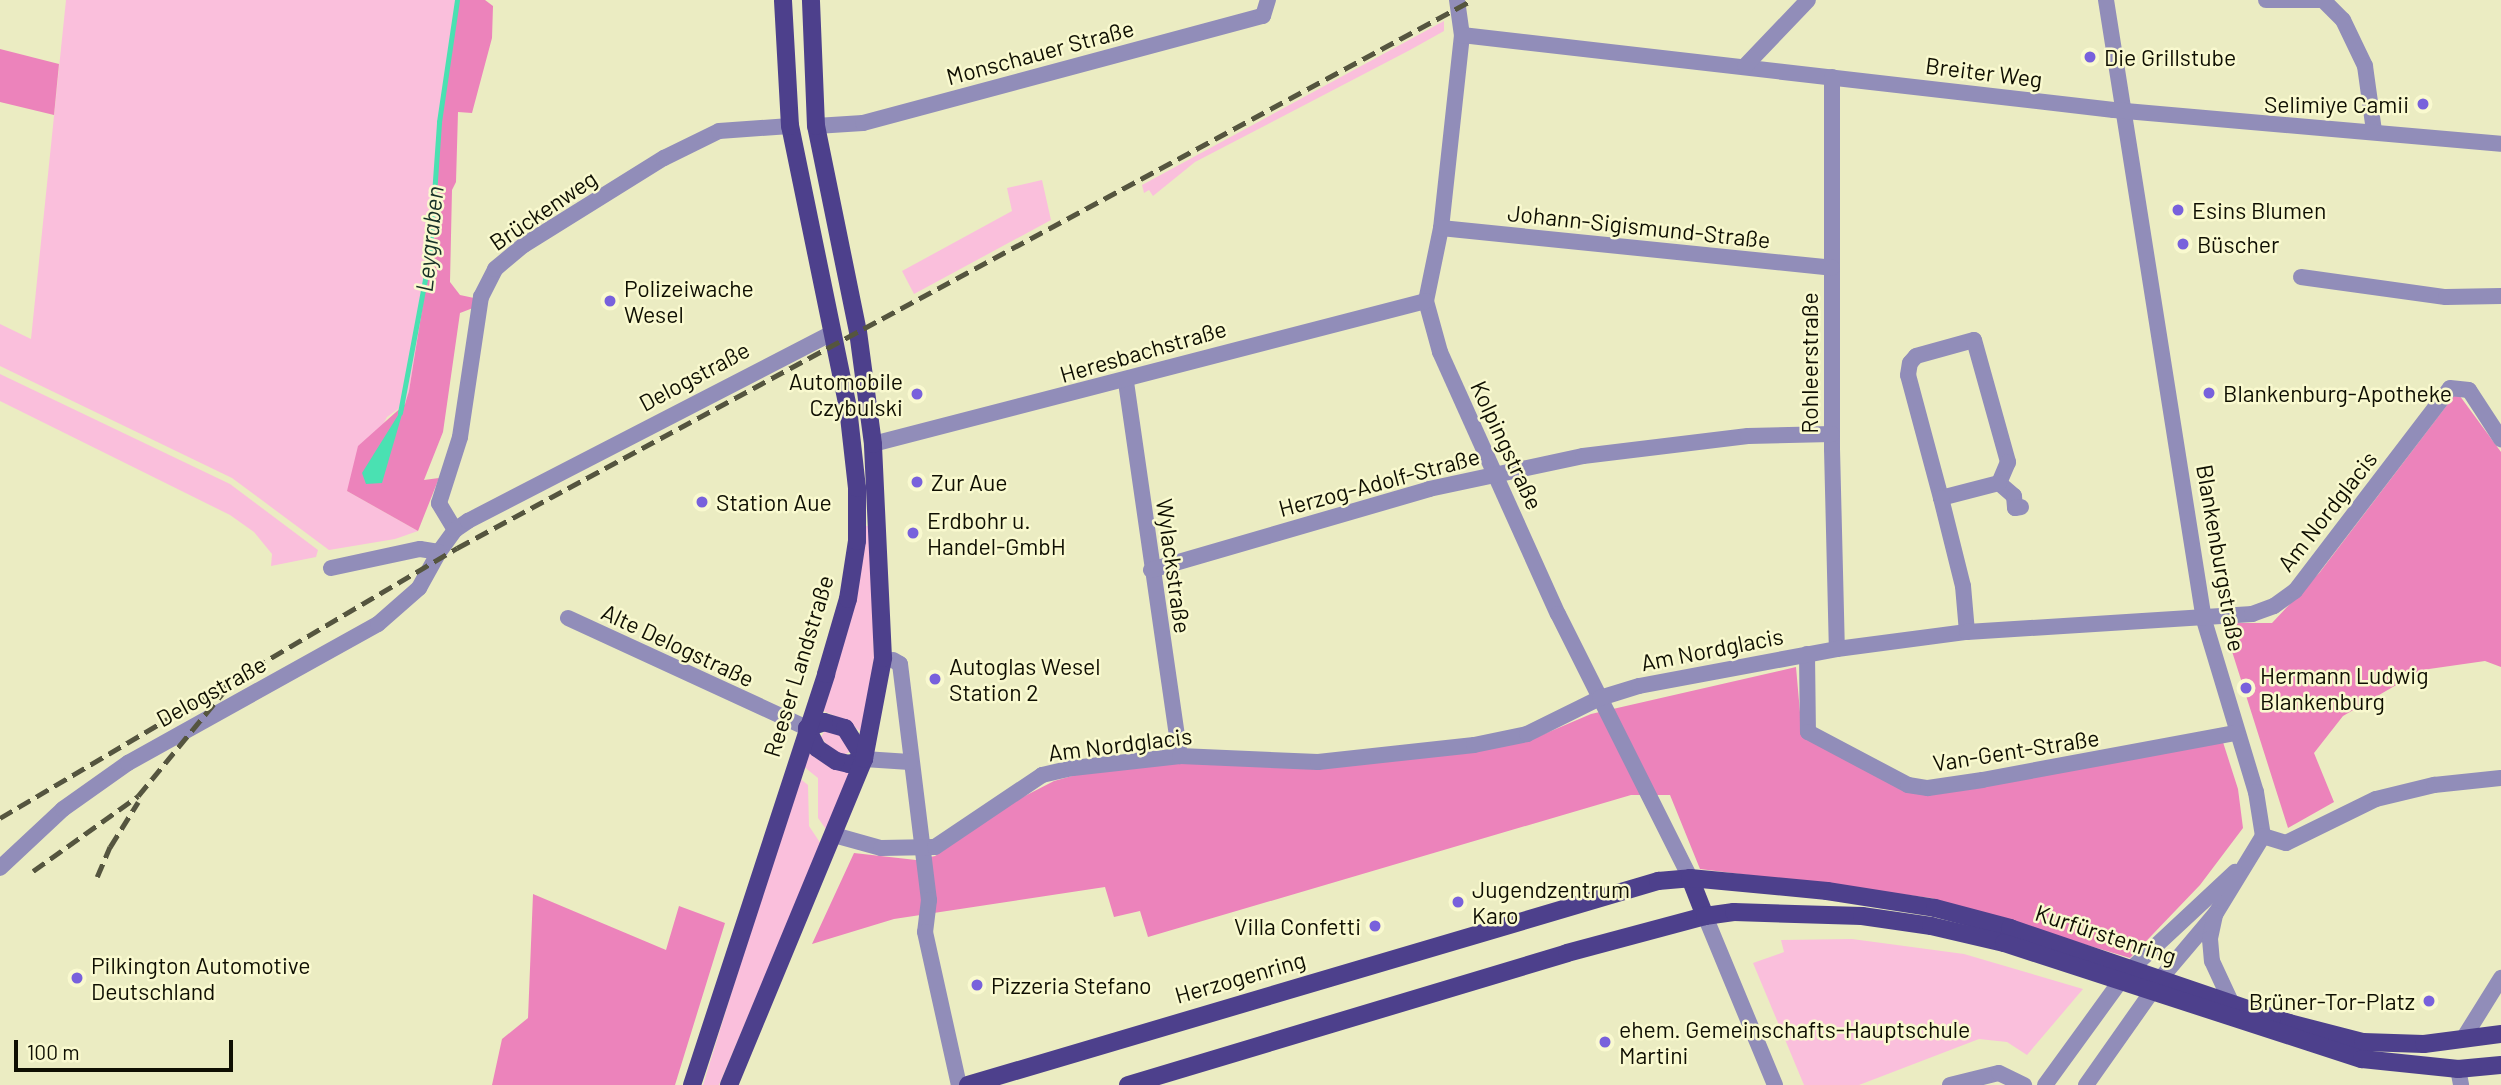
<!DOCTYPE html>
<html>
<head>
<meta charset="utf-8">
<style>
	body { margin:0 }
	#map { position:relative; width:2501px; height:1085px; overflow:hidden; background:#ebecc2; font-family:Barlow,sans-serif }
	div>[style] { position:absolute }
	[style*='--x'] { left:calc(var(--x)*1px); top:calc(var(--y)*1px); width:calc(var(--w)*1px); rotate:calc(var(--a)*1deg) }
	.green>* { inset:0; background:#fabfdc }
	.forest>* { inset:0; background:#ec83bb }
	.water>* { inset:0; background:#4ae1b2 }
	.stream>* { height:4.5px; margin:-2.25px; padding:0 2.25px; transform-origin:2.25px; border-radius:2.25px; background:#4ae1b2 }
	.minor>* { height:16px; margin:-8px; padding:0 8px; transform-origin:8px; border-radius:8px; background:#918db9 }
	.major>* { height:18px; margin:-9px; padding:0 9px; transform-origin:9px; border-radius:9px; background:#4d408c }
	.rail>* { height:4.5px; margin-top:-2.25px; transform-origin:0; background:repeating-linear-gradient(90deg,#55553f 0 14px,transparent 0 21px) }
	.dots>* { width:19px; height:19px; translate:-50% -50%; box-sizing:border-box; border:4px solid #f9f9cf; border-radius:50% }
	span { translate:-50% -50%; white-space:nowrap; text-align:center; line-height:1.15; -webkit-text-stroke:5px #f9f9cf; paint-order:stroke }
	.street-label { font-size:23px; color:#0f0f02 }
	.poi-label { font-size:23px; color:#0f0f02 }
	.left { translate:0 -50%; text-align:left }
	.right { translate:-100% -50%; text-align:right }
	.water-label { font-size:24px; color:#173027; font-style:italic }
	.scale { position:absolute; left:14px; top:1040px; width:219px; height:32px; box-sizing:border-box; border:4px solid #0f0f02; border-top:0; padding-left:9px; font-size:21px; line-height:24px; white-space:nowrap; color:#0f0f02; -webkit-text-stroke:5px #f9f9cf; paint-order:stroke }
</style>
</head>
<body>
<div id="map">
	<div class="green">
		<div style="clip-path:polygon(66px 0,459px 0,441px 123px,432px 247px,409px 391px,405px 404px,387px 417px,347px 491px,418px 531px,395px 539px,329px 550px,232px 478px,0 366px,0 324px,31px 339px)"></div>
		<div style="clip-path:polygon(1444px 21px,1444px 31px,1410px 50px,1195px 162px,1153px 196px,1149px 190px,1144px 193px,1142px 185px)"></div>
		<div style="clip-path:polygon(1042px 180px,1051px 220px,914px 294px,902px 271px,1012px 211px,1007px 188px)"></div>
		<div style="clip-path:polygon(0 374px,230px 484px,318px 550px,316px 557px,271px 566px,272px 554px,254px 532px,230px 515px,0 401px)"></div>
		<div style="clip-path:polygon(864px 526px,870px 526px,874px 658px,861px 732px,847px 721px,821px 710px)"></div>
		<div style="clip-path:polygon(825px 730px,838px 734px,851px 751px,844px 755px,830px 749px,821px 737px)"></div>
		<div style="clip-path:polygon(807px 752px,831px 768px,850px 773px,828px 832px,818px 818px,818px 778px,803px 766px)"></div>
		<div style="clip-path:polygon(798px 777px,808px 785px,809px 826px,821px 844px,719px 1085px,703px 1085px)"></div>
		<div style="clip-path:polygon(1852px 939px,1964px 954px,2083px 989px,2027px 1055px,2007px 1042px,1979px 1039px,1859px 1085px,1804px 1085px,1753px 963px,1784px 952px,1781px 940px)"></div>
	</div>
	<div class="forest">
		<div style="clip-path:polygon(459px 0,485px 0,493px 6px,492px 38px,472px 113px,458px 112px,456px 182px,452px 190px,450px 282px,460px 295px,474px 298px,473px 308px,460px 313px,443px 432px,424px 480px,439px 478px,418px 531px,347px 491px,358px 446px,405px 404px,409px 391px,432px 247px,441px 123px)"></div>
		<div style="clip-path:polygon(0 49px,59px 64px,54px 115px,0 102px)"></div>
		<div style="clip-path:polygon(2457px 392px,2501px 452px,2501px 667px,2485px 661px,2422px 670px,2343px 716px,2314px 753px,2334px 802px,2288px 828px,2223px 623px,2272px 623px,2320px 572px)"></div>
		<div style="clip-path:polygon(1796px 667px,1802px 735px,1910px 789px,2222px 739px,2238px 789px,2243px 828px,2200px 885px,2130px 958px,1931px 898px,1700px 869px,1670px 795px,1631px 795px,1148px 937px,1140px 911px,1114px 917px,1105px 887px,894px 919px,812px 944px,854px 853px,916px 860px,935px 856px,1019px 799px,1054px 781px,1090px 771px,1181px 762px,1318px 769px,1530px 740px,1591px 714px)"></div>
		<div style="clip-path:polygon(533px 894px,666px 950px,679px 906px,725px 923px,675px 1085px,492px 1085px,502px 1039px,528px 1018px)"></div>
	</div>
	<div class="water">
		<div style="clip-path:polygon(405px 404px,382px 483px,366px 484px,362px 473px)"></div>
	</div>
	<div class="stream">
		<div style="--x:400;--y:413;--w:164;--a:-79.4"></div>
		<div style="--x:430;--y:252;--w:130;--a:-86"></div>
		<div style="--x:439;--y:122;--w:123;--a:-81.6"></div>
	</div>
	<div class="minor">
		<div style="--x:1457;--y:0;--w:35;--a:82"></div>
		<div style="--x:1462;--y:35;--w:194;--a:96.2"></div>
		<div style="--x:1441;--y:228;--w:75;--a:101.6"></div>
		<div style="--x:1426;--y:301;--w:53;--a:74.6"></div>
		<div style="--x:1440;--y:352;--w:287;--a:65.8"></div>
		<div style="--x:1558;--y:614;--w:295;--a:63.4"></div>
		<div style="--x:2106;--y:0;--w:628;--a:81.02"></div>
		<div style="--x:2204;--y:620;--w:180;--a:73.2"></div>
		<div style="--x:2256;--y:792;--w:45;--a:81"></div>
		<div style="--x:2263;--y:836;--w:90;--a:121.4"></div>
		<div style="--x:2216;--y:913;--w:85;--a:130.2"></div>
		<div style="--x:2266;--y:0;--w:54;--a:0"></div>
		<div style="--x:2323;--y:0;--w:28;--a:45"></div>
		<div style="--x:2343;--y:20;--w:51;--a:64.4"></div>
		<div style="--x:2365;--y:66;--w:66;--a:82.1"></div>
		<div style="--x:1462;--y:35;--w:656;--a:6.56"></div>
		<div style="--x:2114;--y:110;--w:388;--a:5"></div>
		<div style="--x:1745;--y:66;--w:91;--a:-46.3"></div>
		<div style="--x:1832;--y:77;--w:372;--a:90"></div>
		<div style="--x:1832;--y:449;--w:200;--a:88.6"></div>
		<div style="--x:816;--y:126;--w:47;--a:-3.7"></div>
		<div style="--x:863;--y:123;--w:414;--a:-15"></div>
		<div style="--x:1263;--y:16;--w:17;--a:-73"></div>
		<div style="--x:1441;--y:228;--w:393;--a:5.8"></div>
		<div style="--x:2301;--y:277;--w:146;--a:7.9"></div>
		<div style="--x:2446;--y:297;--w:55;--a:-1"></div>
		<div style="--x:1126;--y:382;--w:378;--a:81.8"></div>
		<div style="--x:873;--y:444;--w:571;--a:-14.5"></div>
		<div style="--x:1999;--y:483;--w:20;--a:41"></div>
		<div style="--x:2014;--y:496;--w:12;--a:85"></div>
		<div style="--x:2015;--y:508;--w:6;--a:-9"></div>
		<div style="--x:1941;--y:498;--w:127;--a:-105"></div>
		<div style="--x:1908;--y:375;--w:12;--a:-81"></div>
		<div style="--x:1910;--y:363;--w:9;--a:-49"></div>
		<div style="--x:1916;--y:356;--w:60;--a:-15.4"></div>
		<div style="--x:1974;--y:340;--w:127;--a:74.4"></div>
		<div style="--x:2008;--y:462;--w:23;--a:113"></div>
		<div style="--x:1999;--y:483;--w:60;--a:165.5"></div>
		<div style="--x:1941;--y:498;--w:91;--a:76"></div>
		<div style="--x:1963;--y:586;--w:46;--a:85"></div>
		<div style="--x:455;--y:530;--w:31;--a:-121"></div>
		<div style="--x:439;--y:503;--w:69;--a:-72.3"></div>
		<div style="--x:460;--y:437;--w:142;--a:-81.5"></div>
		<div style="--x:481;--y:297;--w:31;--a:-63"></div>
		<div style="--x:495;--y:269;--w:38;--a:-40"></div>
		<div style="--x:524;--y:245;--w:165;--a:-31.9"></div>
		<div style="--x:664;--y:158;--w:61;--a:-26.1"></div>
		<div style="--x:719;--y:131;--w:71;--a:-4"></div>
		<div style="--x:331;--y:568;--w:91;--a:-12.1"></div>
		<div style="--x:420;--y:549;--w:19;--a:9"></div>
		<div style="--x:439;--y:552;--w:27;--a:-54"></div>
		<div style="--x:455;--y:530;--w:16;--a:-35"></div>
		<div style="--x:468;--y:521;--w:410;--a:-27.3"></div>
		<div style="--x:1151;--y:570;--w:290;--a:-16.2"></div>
		<div style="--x:1429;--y:489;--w:157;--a:-12.1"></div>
		<div style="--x:1583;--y:456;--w:166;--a:-6.9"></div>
		<div style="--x:1748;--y:436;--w:84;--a:-1.4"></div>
		<div style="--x:568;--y:618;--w:263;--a:24.7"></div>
		<div style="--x:1807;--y:654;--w:78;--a:89.3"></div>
		<div style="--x:1808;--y:732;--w:113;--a:27.9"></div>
		<div style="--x:1908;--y:785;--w:20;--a:9"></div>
		<div style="--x:1928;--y:788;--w:55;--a:-8.4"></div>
		<div style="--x:1982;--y:780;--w:258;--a:-10.5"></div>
		<div style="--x:893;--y:660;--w:8;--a:30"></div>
		<div style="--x:900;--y:664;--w:238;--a:83"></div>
		<div style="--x:929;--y:900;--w:32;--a:97"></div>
		<div style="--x:925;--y:932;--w:157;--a:77.5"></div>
		<div style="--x:864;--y:759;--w:46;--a:3.7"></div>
		<div style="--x:834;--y:835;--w:49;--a:15.5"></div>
		<div style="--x:881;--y:848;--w:54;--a:-1.1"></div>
		<div style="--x:935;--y:847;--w:129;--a:-33.9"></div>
		<div style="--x:1042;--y:775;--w:32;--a:-13"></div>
		<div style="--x:1073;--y:768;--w:108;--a:-6.4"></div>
		<div style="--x:1180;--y:756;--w:138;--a:2.5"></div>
		<div style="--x:1318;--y:762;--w:157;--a:-6.2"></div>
		<div style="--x:1474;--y:745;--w:54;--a:-11.7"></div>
		<div style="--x:1527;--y:734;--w:81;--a:-26.3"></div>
		<div style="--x:1600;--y:698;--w:41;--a:-17.1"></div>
		<div style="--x:1639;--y:686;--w:201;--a:-10.6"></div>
		<div style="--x:1837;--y:649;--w:131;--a:-7.5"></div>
		<div style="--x:1967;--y:632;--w:286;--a:-3.6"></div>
		<div style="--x:2252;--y:614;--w:23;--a:-20"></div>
		<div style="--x:2274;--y:606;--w:26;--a:-36"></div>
		<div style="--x:2295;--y:591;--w:255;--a:-52.6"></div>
		<div style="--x:2450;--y:388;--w:19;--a:6"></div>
		<div style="--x:2469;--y:390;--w:59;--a:56.9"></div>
		<div style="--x:2263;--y:836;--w:24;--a:17"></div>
		<div style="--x:2286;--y:843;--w:100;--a:-26.1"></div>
		<div style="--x:2376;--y:799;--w:60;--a:-13.6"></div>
		<div style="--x:2434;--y:785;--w:67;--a:-6"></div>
		<div style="--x:0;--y:868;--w:86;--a:-43.1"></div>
		<div style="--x:63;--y:809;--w:80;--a:-35.3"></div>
		<div style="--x:128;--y:763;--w:286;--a:-29.1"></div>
		<div style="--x:378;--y:624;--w:55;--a:-41.3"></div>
		<div style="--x:419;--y:588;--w:41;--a:-60.9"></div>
		<div style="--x:2215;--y:915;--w:25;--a:102"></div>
		<div style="--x:2210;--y:939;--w:22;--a:85"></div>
		<div style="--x:2212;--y:961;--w:45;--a:65.1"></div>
		<div style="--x:1705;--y:916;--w:183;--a:67.5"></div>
		<div style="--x:2132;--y:968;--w:141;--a:-43"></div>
		<div style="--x:2463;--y:1039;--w:72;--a:-58.1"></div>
		<div style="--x:2458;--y:1069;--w:16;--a:79"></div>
		<div style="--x:1950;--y:1085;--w:50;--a:-13.8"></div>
		<div style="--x:1999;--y:1073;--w:28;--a:26"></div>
		<div style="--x:2045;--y:1085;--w:126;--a:-54"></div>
		<div style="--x:2086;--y:1085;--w:113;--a:-54.8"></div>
	</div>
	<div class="major">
		<div style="--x:824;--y:722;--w:22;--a:16"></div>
		<div style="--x:845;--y:728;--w:36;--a:58"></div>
		<div style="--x:864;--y:759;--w:16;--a:162"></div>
		<div style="--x:849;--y:764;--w:13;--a:-167"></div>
		<div style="--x:836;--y:761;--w:23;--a:-146"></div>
		<div style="--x:817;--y:748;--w:22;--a:-117"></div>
		<div style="--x:807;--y:728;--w:18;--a:-19"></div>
		<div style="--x:1690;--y:878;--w:41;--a:68.5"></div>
		<div style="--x:692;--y:1085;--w:432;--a:-71.9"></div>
		<div style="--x:826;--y:674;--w:78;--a:-73.7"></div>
		<div style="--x:848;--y:599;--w:59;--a:-81.2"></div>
		<div style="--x:857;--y:541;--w:53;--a:-90"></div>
		<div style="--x:857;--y:488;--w:81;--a:-96.4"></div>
		<div style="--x:848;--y:408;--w:288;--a:-101.6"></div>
		<div style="--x:790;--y:126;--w:126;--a:-93.2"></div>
		<div style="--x:729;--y:1085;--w:353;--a:-67.5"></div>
		<div style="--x:864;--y:759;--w:103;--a:-79.3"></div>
		<div style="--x:883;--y:658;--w:214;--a:-92.7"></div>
		<div style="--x:873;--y:444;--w:113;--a:-97.6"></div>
		<div style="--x:858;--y:332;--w:210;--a:-101.5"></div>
		<div style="--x:816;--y:126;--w:126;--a:-92.3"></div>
		<div style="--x:968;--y:1085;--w:720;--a:-16.47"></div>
		<div style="--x:1658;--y:881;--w:32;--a:-5"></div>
		<div style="--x:1690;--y:878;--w:138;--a:5.4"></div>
		<div style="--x:1827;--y:891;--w:109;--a:8.9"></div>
		<div style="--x:1935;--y:908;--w:78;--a:14.9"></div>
		<div style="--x:2010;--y:928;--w:295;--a:18.8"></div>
		<div style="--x:2289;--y:1023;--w:76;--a:14.4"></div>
		<div style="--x:2363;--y:1042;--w:61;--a:1.9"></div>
		<div style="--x:2424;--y:1044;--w:78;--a:-7.4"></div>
		<div style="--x:1128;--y:1085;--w:458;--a:-16.7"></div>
		<div style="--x:1567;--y:953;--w:143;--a:-15"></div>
		<div style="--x:1705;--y:916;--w:29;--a:-8"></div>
		<div style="--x:1734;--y:912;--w:128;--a:1.8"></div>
		<div style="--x:1862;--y:916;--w:70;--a:8.2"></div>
		<div style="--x:1931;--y:926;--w:75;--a:13.1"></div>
		<div style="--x:2004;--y:943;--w:376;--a:18"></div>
		<div style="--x:2362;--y:1059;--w:97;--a:5.9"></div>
		<div style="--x:2458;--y:1069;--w:43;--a:-5.3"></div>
	</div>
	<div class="rail">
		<div style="--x:0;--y:818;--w:531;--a:-30.58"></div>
		<div style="--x:457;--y:548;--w:1153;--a:-28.36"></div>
		<div style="--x:33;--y:871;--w:129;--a:-35.5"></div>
		<div style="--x:138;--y:796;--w:137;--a:-50.6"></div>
		<div style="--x:97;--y:877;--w:33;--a:-67"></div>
		<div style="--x:110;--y:847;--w:53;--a:-58.1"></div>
	</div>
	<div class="dots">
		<div style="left:2090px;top:57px;background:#7861dc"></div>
		<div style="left:2423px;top:104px;background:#7861dc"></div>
		<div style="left:2178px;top:210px;background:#7861dc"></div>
		<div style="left:2183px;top:244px;background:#7861dc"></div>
		<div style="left:610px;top:301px;background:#7861dc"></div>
		<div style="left:2209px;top:393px;background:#7861dc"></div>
		<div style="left:917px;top:394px;background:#7861dc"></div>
		<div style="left:917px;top:482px;background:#7861dc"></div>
		<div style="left:702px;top:502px;background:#7861dc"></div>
		<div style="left:913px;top:533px;background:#7861dc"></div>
		<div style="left:935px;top:679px;background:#7861dc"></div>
		<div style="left:2246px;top:688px;background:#7861dc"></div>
		<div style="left:1458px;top:902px;background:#7861dc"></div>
		<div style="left:1375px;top:926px;background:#7861dc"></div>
		<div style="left:77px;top:978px;background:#7861dc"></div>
		<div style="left:977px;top:985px;background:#7861dc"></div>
		<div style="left:2429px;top:1001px;background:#7861dc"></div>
		<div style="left:1605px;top:1042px;background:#7861dc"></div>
	</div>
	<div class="street-label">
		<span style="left:1040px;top:52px;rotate:-15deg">Monschauer Straße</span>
		<span style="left:1984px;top:72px;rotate:7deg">Breiter Weg</span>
		<span style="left:543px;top:210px;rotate:-34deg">Brückenweg</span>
		<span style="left:1639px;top:226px;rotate:6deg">Johann-Sigismund-Straße</span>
		<span style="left:1143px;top:351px;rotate:-16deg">Heresbachstraße</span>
		<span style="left:1809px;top:363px;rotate:-90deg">Rohleerstraße</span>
		<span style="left:694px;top:376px;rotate:-28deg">Delogstraße</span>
		<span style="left:1507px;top:445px;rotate:65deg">Kolpingstraße</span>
		<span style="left:1379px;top:482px;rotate:-15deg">Herzog-Adolf-Straße</span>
		<span style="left:2327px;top:511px;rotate:-52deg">Am Nordglacis</span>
		<span style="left:2221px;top:558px;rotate:80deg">Blankenburgstraße</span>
		<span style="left:1174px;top:566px;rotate:82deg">Wylackstraße</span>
		<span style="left:678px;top:645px;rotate:25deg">Alte Delogstraße</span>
		<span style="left:1712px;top:649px;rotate:-11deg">Am Nordglacis</span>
		<span style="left:798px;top:666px;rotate:-73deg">Reeser Landstraße</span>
		<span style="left:211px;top:691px;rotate:-29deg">Delogstraße</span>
		<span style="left:1120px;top:744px;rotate:-7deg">Am Nordglacis</span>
		<span style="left:2016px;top:750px;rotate:-9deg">Van-Gent-Straße</span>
		<span style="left:2106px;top:934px;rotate:18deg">Kurfürstenring</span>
		<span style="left:1240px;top:977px;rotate:-16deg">Herzogenring</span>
	</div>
	<div class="poi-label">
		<span class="left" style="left:2104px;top:57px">Die Grillstube</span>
		<span class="right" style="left:2409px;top:104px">Selimiye Camii</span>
		<span class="left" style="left:2192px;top:210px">Esins Blumen</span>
		<span class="left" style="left:2197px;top:244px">Büscher</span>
		<span class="left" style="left:624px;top:301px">Polizeiwache<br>Wesel</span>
		<span class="right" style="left:903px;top:394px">Automobile<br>Czybulski</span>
		<span class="left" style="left:2223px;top:393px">Blankenburg-Apotheke</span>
		<span class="left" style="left:931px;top:482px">Zur Aue</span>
		<span class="left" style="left:716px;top:502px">Station Aue</span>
		<span class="left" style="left:927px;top:533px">Erdbohr u.<br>Handel-GmbH</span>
		<span class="left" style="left:949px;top:679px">Autoglas Wesel<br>Station 2</span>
		<span class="left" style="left:2260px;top:688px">Hermann Ludwig<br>Blankenburg</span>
		<span class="left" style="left:1472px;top:902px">Jugendzentrum<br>Karo</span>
		<span class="right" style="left:1361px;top:926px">Villa Confetti</span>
		<span class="left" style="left:91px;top:978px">Pilkington Automotive<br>Deutschland</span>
		<span class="left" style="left:991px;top:985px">Pizzeria Stefano</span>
		<span class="right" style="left:2415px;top:1001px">Brüner-Tor-Platz</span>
		<span class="left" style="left:1619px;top:1042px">ehem. Gemeinschafts-Hauptschule<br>Martini</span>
	</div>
	<div class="water-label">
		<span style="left:429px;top:239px;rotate:-84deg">Leygraben</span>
	</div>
	<div class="scale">100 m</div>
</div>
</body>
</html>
